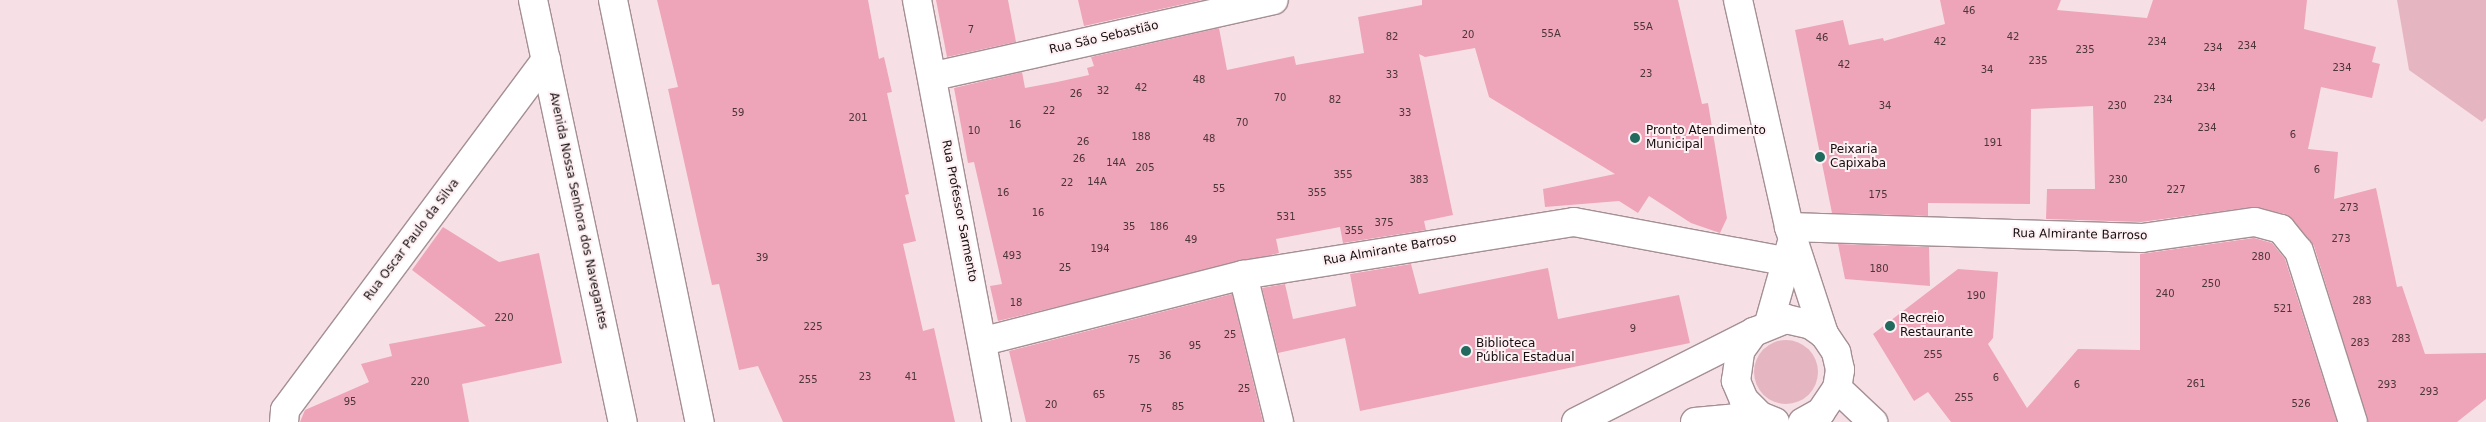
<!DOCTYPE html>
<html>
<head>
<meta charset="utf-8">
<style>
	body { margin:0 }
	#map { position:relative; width:2486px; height:422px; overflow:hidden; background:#f7e0e5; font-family:"DejaVu Sans",sans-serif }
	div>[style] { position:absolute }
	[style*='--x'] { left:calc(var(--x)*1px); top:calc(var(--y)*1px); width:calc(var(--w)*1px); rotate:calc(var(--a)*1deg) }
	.green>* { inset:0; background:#e5b6c2 }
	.round { border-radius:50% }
	.building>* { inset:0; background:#eea5b9 }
	.roads { filter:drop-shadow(1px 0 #a48f94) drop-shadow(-1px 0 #a48f94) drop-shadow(0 1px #a48f94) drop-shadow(0 -1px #a48f94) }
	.minor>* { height:28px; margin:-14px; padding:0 14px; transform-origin:14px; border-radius:14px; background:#fff }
	.major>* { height:28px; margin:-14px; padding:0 14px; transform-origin:14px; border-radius:14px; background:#fff }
	.dots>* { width:14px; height:14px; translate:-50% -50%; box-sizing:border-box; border:2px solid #fef0f3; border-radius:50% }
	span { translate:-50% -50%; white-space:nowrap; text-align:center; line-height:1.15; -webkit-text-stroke:4px #fef0f3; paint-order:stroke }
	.number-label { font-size:10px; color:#4b343a }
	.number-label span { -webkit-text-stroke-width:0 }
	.street-label { font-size:12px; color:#150e10 }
	.poi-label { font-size:12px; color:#150e10 }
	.left { translate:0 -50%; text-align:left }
</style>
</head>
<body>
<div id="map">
	<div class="green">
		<div style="clip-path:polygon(2397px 0,2486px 0,2486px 118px,2482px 122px,2409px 70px)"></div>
		<div class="round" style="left:1754px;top:340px;width:64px;height:64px"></div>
	</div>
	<div class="building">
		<div style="clip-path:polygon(657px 0,868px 0,879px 59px,884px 57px,892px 92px,887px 93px,909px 194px,905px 195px,916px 241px,903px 244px,923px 331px,934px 328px,955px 422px,783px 422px,758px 366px,739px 370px,719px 284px,712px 285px,702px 242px,668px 89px,678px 87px)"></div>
		<div style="clip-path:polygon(936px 0,1008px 0,1016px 42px,947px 57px)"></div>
		<div style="clip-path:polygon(1078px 0,1202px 0,1084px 26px)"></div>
		<div style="clip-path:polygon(1422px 0,1678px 0,1702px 104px,1708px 103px,1727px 218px,1720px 233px,1691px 223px,1649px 196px,1638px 213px,1619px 201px,1545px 207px,1543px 189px,1615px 174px,1489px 97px,1475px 48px,1425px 57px,1419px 54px,1453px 215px,1424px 221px,1426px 230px,1343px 243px,1340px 227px,1276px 239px,1279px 253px,998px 321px,990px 286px,1002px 284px,974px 162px,968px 163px,954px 88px,1022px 72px,1025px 88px,1057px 82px,1089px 75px,1087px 68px,1094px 66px,1091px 57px,1219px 28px,1227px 70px,1294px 56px,1296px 65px,1364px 53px,1358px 17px,1422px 5px)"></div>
		<div style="clip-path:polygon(1940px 0,2061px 0,2057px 10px,2147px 18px,2153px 0,2307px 0,2304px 29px,2376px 47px,2372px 62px,2380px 64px,2372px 98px,2321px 87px,2308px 149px,2338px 152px,2334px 199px,2376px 188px,2397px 287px,2402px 286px,2425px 354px,2486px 353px,2486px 399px,2457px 422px,2368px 422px,2314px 246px,2285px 214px,2253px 207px,2141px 222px,2046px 219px,2047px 189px,2095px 189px,2093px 106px,2031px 109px,2030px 204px,1928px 203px,1928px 216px,1832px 213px,1795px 30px,1843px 20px,1849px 45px,1883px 38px,1884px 41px,1945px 24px)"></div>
		<div style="clip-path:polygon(443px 227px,499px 262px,539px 253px,562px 363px,462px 384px,469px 422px,300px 422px,305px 410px,369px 382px,361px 364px,392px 356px,389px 344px,486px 326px,412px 270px)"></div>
		<div style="clip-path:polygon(2254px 238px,2272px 243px,2285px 259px,2337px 422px,1951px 422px,1928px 392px,1914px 401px,1873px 334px,1958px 269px,1998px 272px,1993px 338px,1988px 344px,2027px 408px,2078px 349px,2140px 350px,2140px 254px)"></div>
		<div style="clip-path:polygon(1838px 244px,1929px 247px,1930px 286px,1845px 279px)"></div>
		<div style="clip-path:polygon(1411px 264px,1419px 294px,1548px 268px,1558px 319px,1679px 295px,1690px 343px,1360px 411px,1345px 338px,1278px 353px,1262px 288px,1285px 284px,1293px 319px,1356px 306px,1350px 274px)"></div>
		<div style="clip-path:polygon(1232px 294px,1263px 422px,1026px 422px,1009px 351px)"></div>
	</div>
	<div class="roads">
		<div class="minor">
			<div style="--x:917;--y:0;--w:430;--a:79.3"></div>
			<div style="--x:1738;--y:0;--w:233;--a:77.3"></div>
			<div style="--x:1789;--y:227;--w:113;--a:71.9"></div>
			<div style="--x:934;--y:76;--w:348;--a:-12.6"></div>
			<div style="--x:1789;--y:227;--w:353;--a:1.8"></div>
			<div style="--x:2142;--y:238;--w:114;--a:-8.1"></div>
			<div style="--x:2255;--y:222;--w:27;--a:15"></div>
			<div style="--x:2281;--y:229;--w:28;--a:51"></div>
			<div style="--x:2299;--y:251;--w:179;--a:72.5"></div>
			<div style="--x:1243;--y:275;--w:151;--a:76.2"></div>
			<div style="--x:1769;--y:323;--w:81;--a:-74.2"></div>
			<div style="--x:984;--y:341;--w:267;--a:-14.3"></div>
			<div style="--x:1243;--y:275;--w:335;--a:-9.1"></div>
			<div style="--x:1574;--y:222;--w:230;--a:10.5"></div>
			<div style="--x:284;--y:422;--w:12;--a:-85"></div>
			<div style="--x:285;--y:410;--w:437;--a:-53.3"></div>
		</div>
		<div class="major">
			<div style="--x:533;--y:0;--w:431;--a:78"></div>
			<div style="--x:613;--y:0;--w:431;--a:78.4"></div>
			<div style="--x:1837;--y:388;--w:50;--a:43.4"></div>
			<div style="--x:1576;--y:422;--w:199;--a:-26.8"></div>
			<div style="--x:1695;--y:422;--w:65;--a:-5.3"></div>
			<div style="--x:1775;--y:422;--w:16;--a:-158"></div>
			<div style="--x:1760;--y:416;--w:23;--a:-135"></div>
			<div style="--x:1744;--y:400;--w:21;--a:-113"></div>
			<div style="--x:1736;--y:381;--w:30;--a:-82"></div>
			<div style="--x:1740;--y:351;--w:24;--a:-54"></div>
			<div style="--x:1754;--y:332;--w:35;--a:-22"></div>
			<div style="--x:1786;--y:319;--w:26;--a:13"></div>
			<div style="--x:1811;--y:325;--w:16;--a:35"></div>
			<div style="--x:1824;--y:334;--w:22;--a:56"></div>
			<div style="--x:1836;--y:352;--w:18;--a:77"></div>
			<div style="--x:1840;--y:370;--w:18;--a:99"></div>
			<div style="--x:1837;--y:388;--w:29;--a:124"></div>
			<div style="--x:1821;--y:412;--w:21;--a:151"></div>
		</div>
	</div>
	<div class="dots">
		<div style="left:1635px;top:138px;background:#22695e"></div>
		<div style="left:1820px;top:157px;background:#22695e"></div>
		<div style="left:1890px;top:326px;background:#22695e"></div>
		<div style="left:1466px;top:351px;background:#22695e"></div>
	</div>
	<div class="number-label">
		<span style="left:1969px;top:11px">46</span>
		<span style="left:1643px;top:27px">55A</span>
		<span style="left:971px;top:30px">7</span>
		<span style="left:1551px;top:34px">55A</span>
		<span style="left:1468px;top:35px">20</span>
		<span style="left:1392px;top:37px">82</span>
		<span style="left:2013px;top:37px">42</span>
		<span style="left:1822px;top:38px">46</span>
		<span style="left:1940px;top:42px">42</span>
		<span style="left:2157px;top:42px">234</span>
		<span style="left:2247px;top:46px">234</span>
		<span style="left:2213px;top:48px">234</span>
		<span style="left:2085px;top:50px">235</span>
		<span style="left:2038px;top:61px">235</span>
		<span style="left:1844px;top:65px">42</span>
		<span style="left:2342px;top:68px">234</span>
		<span style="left:1987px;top:70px">34</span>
		<span style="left:1646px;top:74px">23</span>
		<span style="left:1392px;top:75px">33</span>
		<span style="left:1199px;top:80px">48</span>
		<span style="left:1141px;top:88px">42</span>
		<span style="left:2206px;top:88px">234</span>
		<span style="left:1103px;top:91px">32</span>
		<span style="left:1076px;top:94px">26</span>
		<span style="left:1280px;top:98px">70</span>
		<span style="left:1335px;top:100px">82</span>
		<span style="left:2163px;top:100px">234</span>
		<span style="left:1885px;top:106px">34</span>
		<span style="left:2117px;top:106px">230</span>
		<span style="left:1049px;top:111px">22</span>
		<span style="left:738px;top:113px">59</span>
		<span style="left:1405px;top:113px">33</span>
		<span style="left:858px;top:118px">201</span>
		<span style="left:1242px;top:123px">70</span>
		<span style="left:1015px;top:125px">16</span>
		<span style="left:2207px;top:128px">234</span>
		<span style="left:974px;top:131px">10</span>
		<span style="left:2293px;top:135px">6</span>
		<span style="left:1141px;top:137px">188</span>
		<span style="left:1209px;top:139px">48</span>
		<span style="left:1083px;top:142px">26</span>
		<span style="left:1993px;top:143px">191</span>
		<span style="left:1079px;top:159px">26</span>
		<span style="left:1116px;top:163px">14A</span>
		<span style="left:1145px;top:168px">205</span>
		<span style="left:2317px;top:170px">6</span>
		<span style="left:1343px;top:175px">355</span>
		<span style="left:1419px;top:180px">383</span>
		<span style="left:2118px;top:180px">230</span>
		<span style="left:1097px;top:182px">14A</span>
		<span style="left:1067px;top:183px">22</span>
		<span style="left:1219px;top:189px">55</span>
		<span style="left:2176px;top:190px">227</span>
		<span style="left:1003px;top:193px">16</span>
		<span style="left:1317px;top:193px">355</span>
		<span style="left:1878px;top:195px">175</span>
		<span style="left:2349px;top:208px">273</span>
		<span style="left:1038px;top:213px">16</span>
		<span style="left:1286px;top:217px">531</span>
		<span style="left:1384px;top:223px">375</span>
		<span style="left:1129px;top:227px">35</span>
		<span style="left:1159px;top:227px">186</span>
		<span style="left:1354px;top:231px">355</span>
		<span style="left:2341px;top:239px">273</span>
		<span style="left:1191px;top:240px">49</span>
		<span style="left:1100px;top:249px">194</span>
		<span style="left:1012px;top:256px">493</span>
		<span style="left:2261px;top:257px">280</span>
		<span style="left:762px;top:258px">39</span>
		<span style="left:1065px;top:268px">25</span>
		<span style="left:1879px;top:269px">180</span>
		<span style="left:2211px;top:284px">250</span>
		<span style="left:2165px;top:294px">240</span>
		<span style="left:1976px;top:296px">190</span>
		<span style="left:2362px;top:301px">283</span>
		<span style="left:1016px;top:303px">18</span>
		<span style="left:2283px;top:309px">521</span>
		<span style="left:504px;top:318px">220</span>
		<span style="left:813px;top:327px">225</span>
		<span style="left:1633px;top:329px">9</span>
		<span style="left:1230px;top:335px">25</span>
		<span style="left:2401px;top:339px">283</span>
		<span style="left:2360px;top:343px">283</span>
		<span style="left:1195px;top:346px">95</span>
		<span style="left:1933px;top:355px">255</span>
		<span style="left:1165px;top:356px">36</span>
		<span style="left:1134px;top:360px">75</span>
		<span style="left:865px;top:377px">23</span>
		<span style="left:911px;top:377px">41</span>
		<span style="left:1996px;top:378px">6</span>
		<span style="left:808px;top:380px">255</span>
		<span style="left:420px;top:382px">220</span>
		<span style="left:2196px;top:384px">261</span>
		<span style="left:2077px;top:385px">6</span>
		<span style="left:2387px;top:385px">293</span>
		<span style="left:1244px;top:389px">25</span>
		<span style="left:2429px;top:392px">293</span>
		<span style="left:1099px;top:395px">65</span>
		<span style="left:1964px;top:398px">255</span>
		<span style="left:350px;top:402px">95</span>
		<span style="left:2301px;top:404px">526</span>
		<span style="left:1051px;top:405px">20</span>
		<span style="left:1178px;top:407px">85</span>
		<span style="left:1146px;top:409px">75</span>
	</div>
	<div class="street-label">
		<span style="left:1104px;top:38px;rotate:-13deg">Rua São Sebastião</span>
		<span style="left:578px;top:211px;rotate:78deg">Avenida Nossa Senhora dos Navegantes</span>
		<span style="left:959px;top:211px;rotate:79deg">Rua Professor Sarmento</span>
		<span style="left:2080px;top:235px;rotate:1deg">Rua Almirante Barroso</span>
		<span style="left:412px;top:240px;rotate:-53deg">Rua Oscar Paulo da Silva</span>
		<span style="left:1390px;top:250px;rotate:-10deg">Rua Almirante Barroso</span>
	</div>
	<div class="poi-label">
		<span class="left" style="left:1646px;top:138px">Pronto Atendimento<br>Municipal</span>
		<span class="left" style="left:1830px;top:157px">Peixaria<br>Capixaba</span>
		<span class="left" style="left:1900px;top:326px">Recreio<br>Restaurante</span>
		<span class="left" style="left:1476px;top:351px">Biblioteca<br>Pública Estadual</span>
	</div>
</div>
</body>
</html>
